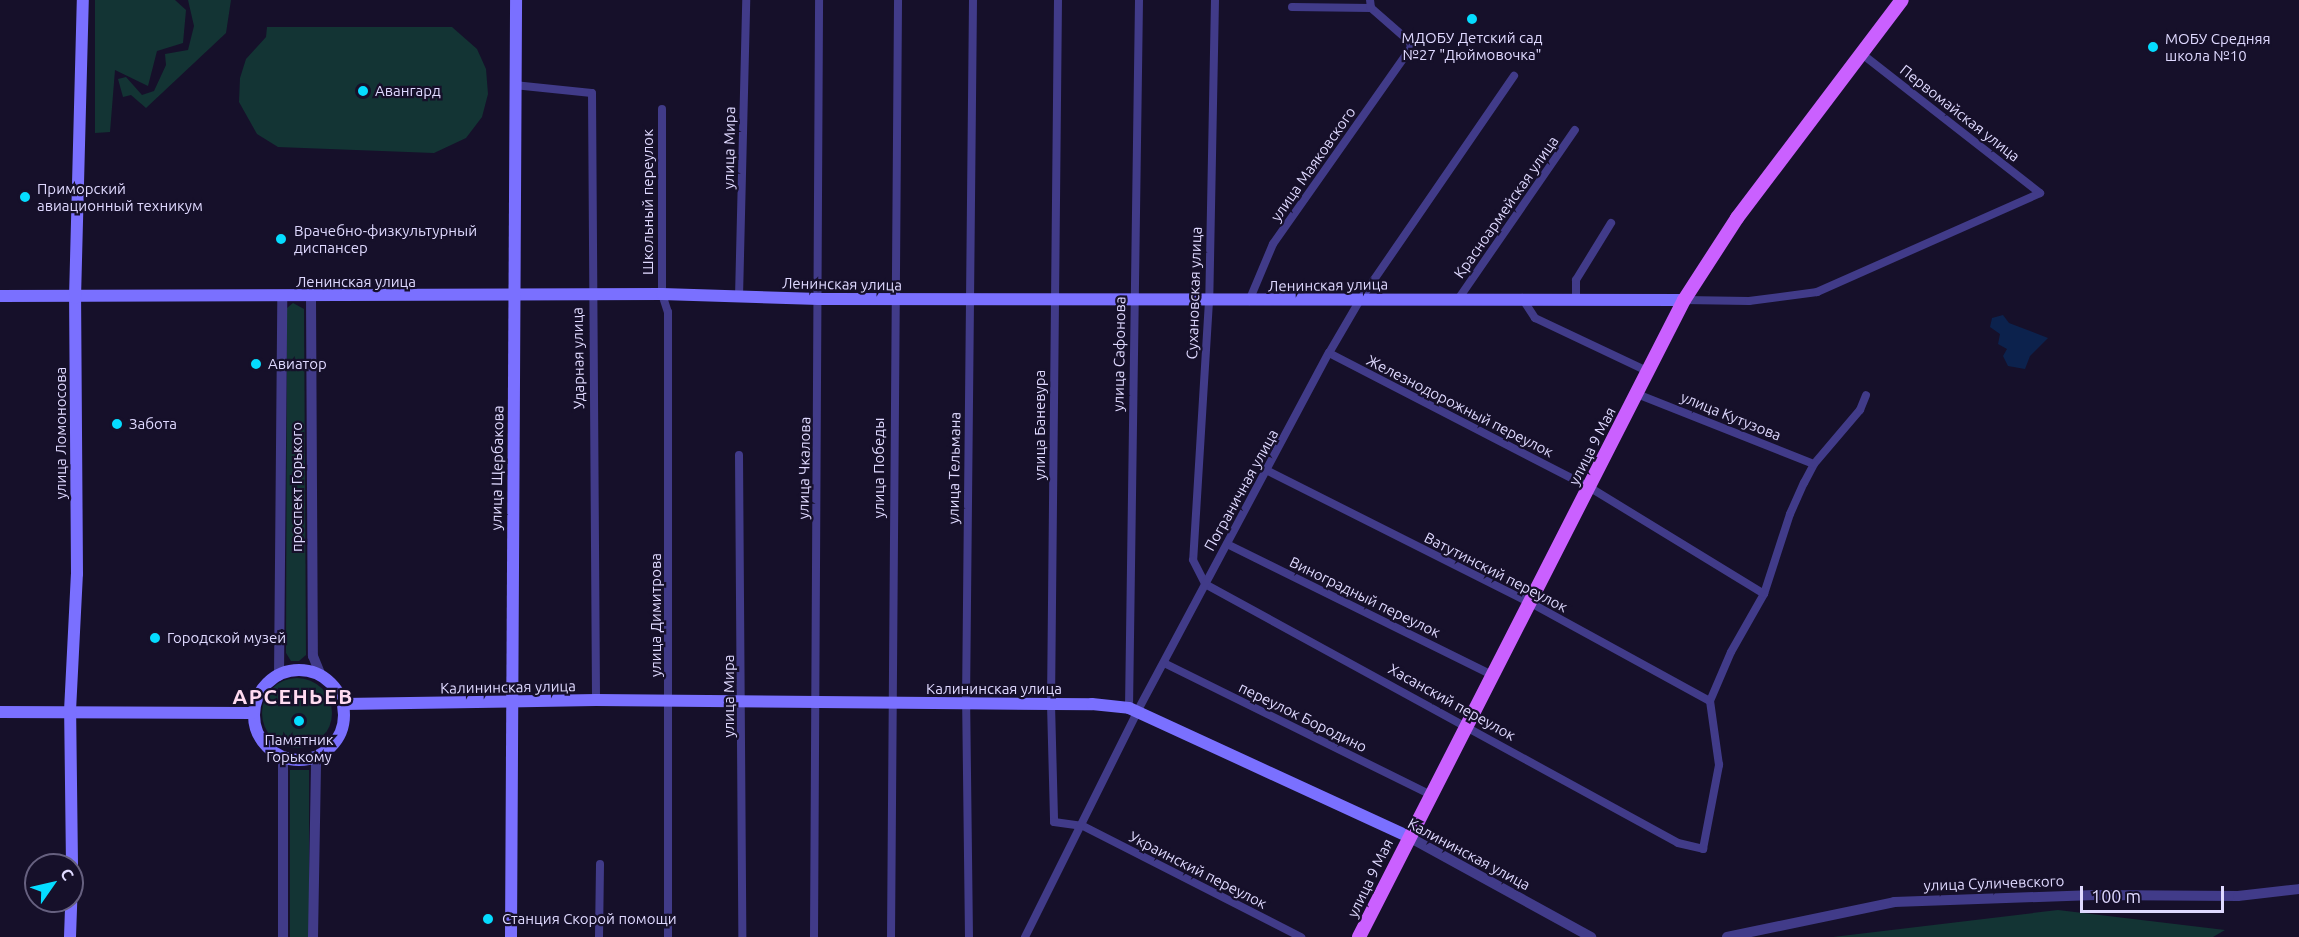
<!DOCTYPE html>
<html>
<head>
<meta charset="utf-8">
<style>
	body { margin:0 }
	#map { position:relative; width:2299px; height:937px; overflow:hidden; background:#16102a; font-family:Ubuntu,sans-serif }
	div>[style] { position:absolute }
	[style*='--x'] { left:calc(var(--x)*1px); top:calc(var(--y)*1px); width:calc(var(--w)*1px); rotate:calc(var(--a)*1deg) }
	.green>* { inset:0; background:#133434; transform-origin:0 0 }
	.round { border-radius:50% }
	.water>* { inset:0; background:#0c224d }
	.minor>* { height:8px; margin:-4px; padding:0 4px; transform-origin:4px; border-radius:4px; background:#413b89 }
	.tertiary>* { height:10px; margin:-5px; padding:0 5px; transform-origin:5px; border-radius:5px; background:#413b89 }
	.secondary>* { height:12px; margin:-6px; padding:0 6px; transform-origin:6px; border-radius:6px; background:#7a70ff }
	.secondary>.ring { margin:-6px; padding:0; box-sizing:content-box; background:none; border:12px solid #7a70ff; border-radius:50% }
	.primary>* { height:14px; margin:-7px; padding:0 7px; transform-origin:7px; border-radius:7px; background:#ca60ff }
	.dots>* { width:16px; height:16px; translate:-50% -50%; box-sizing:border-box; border:3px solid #16102a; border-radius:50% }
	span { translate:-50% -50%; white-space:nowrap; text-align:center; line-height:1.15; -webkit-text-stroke:4.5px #16102a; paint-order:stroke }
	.poi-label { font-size:15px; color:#dfd9ff }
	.left { translate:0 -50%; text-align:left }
	.street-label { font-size:15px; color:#dfd9ff }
	.district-label { font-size:21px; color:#ffdbf1; font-weight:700; letter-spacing:1.5px }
	.north { position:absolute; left:24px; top:853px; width:60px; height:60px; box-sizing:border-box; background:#16102a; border:2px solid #66607f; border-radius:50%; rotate:56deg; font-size:16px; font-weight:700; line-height:24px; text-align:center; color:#dfd9ff }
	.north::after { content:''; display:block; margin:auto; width:21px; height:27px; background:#05dcff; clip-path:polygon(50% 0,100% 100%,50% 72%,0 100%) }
	.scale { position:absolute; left:2080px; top:886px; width:144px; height:27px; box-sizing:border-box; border:3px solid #dfd9ff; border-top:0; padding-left:8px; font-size:18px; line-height:21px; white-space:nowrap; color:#dfd9ff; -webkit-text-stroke:4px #16102a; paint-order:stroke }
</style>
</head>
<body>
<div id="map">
	<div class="green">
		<div style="clip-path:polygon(95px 0,175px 0,186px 10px,183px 43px,157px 51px,148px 86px,115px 70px,110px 132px,95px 133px)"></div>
		<div style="clip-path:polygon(188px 0,231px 0,226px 33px,146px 108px,131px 95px,123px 97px,118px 79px,126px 77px,142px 95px,154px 91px,166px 65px,165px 54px,188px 50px,194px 26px)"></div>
		<div style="clip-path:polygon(267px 27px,452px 27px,477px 49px,486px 69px,488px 94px,482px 117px,466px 138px,434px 153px,278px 147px,257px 134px,239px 102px,240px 78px,246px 59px,266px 37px)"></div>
		<div style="clip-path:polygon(293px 303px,304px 309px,306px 655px,299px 661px,291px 661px,286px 653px,287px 308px)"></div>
		<div class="round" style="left:262px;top:678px;width:70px;height:70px"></div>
		<div style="left:290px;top:770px;width:19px;height:167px"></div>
		<div style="clip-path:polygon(2058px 910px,2225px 930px,2213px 937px,1833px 937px)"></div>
	</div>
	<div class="water">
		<div style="clip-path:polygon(2003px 315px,2009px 323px,2048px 338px,2030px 356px,2025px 369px,2008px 366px,2003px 356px,2007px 349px,1998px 344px,2000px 334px,1990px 327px,1992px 318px)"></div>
	</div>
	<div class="minor">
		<div style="--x:1058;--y:0;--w:704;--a:90.57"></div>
		<div style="--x:1051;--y:704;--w:118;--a:88.5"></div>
		<div style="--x:1054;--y:822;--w:29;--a:8"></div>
		<div style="--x:1083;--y:826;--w:245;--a:27"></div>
		<div style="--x:1215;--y:0;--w:301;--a:91.1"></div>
		<div style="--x:1209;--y:301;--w:259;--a:93.5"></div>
		<div style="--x:1193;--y:560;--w:27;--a:63"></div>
		<div style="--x:1205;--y:584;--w:539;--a:28.7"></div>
		<div style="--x:1678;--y:843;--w:26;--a:13"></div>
		<div style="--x:1703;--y:849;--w:86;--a:-79.2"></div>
		<div style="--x:1719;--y:765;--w:65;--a:-98"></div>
		<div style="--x:1710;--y:701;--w:53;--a:-66.8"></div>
		<div style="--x:1731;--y:652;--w:67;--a:-60.4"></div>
		<div style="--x:1764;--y:594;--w:84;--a:-72"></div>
		<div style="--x:1790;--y:514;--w:34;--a:-66"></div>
		<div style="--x:1804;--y:483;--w:21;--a:-62"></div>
		<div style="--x:1814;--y:464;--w:71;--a:-49.6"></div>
		<div style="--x:1860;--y:410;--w:16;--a:-68"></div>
		<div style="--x:1292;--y:7;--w:79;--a:0.7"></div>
		<div style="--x:1862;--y:54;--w:226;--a:38"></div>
		<div style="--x:514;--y:85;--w:78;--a:5.9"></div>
		<div style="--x:592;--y:93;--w:607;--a:89.62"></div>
		<div style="--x:662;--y:109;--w:185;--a:90"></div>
		<div style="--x:662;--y:294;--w:19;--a:72"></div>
		<div style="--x:668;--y:312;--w:625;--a:90"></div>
		<div style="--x:739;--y:297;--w:297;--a:-88.6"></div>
		<div style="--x:1459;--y:298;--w:204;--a:-55.4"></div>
		<div style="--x:1522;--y:298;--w:24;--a:57"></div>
		<div style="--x:1535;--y:318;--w:126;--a:25.3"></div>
		<div style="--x:1576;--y:298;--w:18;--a:-90"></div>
		<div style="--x:1576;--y:280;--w:67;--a:-58.4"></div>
		<div style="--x:1684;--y:300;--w:65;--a:0.9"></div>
		<div style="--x:1749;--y:301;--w:69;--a:-7.5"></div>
		<div style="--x:1817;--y:292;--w:244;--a:-23.9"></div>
		<div style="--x:1249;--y:301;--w:62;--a:-67.2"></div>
		<div style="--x:1273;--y:244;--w:240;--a:-54.9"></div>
		<div style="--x:1411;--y:48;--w:6;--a:-99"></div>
		<div style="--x:1410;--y:42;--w:52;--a:-138.9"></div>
		<div style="--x:1371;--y:8;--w:8;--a:-97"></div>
		<div style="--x:1329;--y:353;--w:292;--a:27.3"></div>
		<div style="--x:1589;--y:487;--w:205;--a:31.4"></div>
		<div style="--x:1637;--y:394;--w:190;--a:21.6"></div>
		<div style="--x:739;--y:455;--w:482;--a:89.6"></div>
		<div style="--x:1268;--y:471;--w:292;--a:26.7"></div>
		<div style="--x:1529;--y:602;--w:206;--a:28.7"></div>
		<div style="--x:1227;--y:544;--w:296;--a:26.3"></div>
		<div style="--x:1164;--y:663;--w:298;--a:26.3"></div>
		<div style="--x:1129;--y:708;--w:708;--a:-89.19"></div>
		<div style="--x:599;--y:937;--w:73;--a:-89.2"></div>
		<div style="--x:814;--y:937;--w:937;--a:-89.69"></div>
		<div style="--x:891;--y:937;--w:937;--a:-89.57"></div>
		<div style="--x:969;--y:937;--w:234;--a:-90.7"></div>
		<div style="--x:966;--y:703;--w:703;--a:-89.43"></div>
		<div style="--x:1025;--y:937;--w:254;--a:-63.5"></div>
		<div style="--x:1138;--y:710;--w:405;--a:-61.9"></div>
		<div style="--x:1329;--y:353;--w:61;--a:-59.7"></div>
		<div style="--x:1360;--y:300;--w:272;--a:-55.5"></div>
	</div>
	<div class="tertiary">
		<div style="--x:311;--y:297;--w:359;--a:89.7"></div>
		<div style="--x:313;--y:656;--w:22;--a:68"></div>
		<div style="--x:279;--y:676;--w:379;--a:-89.5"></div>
		<div style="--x:1409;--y:837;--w:208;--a:28.8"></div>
		<div style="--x:283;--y:937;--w:180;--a:-90"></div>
		<div style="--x:313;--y:937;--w:180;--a:-89"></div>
		<div style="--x:1727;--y:937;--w:171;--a:-11.8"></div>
		<div style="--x:1894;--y:902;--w:201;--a:-2"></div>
		<div style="--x:2095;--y:895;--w:143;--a:0.4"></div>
		<div style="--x:2238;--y:896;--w:61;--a:-6.5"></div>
	</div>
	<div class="secondary">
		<div style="--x:0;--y:296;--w:662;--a:-0.17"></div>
		<div style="--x:662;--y:294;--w:157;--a:1.8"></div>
		<div style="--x:819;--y:299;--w:865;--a:0.07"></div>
		<div class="ring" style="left:254px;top:670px;width:78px;height:78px"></div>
		<div style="--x:343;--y:704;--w:253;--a:-0.9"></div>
		<div style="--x:596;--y:700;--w:496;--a:0.5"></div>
		<div style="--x:1092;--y:704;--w:37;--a:6"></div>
		<div style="--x:1129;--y:708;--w:308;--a:24.7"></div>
		<div style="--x:0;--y:712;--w:253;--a:0.2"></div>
		<div style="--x:72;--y:865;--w:154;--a:-90.7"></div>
		<div style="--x:70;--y:711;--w:137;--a:-87.1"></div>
		<div style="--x:77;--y:574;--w:276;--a:-90.4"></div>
		<div style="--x:75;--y:298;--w:298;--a:-88.5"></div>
		<div style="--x:70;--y:937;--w:36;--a:-88"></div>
		<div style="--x:511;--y:937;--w:937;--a:-89.69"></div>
	</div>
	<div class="primary">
		<div style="--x:1359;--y:937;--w:715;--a:-62.97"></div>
		<div style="--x:1684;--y:300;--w:98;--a:-57.1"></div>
		<div style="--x:1737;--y:218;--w:273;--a:-52.9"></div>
	</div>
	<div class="dots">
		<div style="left:1472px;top:19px;background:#05dcff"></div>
		<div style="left:2153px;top:47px;background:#05dcff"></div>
		<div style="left:363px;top:91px;background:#05dcff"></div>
		<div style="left:25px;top:197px;background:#05dcff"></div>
		<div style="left:281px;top:239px;background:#05dcff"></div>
		<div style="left:256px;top:364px;background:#05dcff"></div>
		<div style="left:117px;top:424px;background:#05dcff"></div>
		<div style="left:155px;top:638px;background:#05dcff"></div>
		<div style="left:299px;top:721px;background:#05dcff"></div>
		<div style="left:488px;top:919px;background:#05dcff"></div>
	</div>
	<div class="poi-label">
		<span style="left:1472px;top:46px">МДОБУ Детский сад<br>№27 "Дюймовочка"</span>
		<span class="left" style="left:2165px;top:47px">МОБУ Средняя<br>школа №10</span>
		<span class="left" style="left:375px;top:91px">Авангард</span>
		<span class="left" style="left:37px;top:197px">Приморский<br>авиационный техникум</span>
		<span class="left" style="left:294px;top:239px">Врачебно-физкультурный<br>диспансер</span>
		<span class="left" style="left:268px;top:364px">Авиатор</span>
		<span class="left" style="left:129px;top:424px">Забота</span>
		<span class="left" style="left:167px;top:638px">Городской музей</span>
		<span style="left:299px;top:748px">Памятник<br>Горькому</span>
		<span class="left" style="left:502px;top:919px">Станция Скорой помощи</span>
	</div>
	<div class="street-label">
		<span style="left:1960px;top:113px;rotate:38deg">Первомайская улица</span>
		<span style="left:729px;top:148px;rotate:-89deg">улица Мира</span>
		<span style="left:1313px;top:164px;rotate:-55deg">улица Маяковского</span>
		<span style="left:648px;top:202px;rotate:-90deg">Школьный переулок</span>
		<span style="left:1506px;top:207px;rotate:-55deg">Красноармейская улица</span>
		<span style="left:356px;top:282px">Ленинская улица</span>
		<span style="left:842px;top:284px;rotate:1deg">Ленинская улица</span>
		<span style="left:1328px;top:285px;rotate:-1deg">Ленинская улица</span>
		<span style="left:1194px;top:293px;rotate:-88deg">Сухановская улица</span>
		<span style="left:1119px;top:354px;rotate:-89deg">улица Сафонова</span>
		<span style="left:578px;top:358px;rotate:-91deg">Ударная улица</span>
		<span style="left:1460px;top:406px;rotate:27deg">Железнодорожный переулок</span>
		<span style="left:1731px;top:416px;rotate:22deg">улица Кутузова</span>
		<span style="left:1040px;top:425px;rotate:-90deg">улица Баневура</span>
		<span style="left:61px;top:433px;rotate:-90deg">улица Ломоносова</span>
		<span style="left:1592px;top:446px;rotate:-63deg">улица 9 Мая</span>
		<span style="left:497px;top:468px;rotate:-89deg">улица Щербакова</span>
		<span style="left:804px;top:468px;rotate:-89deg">улица Чкалова</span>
		<span style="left:879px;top:468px;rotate:-90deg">улица Победы</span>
		<span style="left:954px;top:468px;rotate:-89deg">улица Тельмана</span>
		<span style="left:297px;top:487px;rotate:-90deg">проспект Горького</span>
		<span style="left:1241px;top:490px;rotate:-61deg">Пограничная улица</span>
		<span style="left:1496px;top:572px;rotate:27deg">Ватутинский переулок</span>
		<span style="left:1365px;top:597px;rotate:26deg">Виноградный переулок</span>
		<span style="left:656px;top:615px;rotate:-90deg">улица Димитрова</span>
		<span style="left:508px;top:687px;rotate:-1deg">Калининская улица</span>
		<span style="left:994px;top:689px">Калининская улица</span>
		<span style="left:729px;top:696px;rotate:-90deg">улица Мира</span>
		<span style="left:1452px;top:702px;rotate:29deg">Хасанский переулок</span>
		<span style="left:1303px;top:717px;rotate:26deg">переулок Бородино</span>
		<span style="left:1469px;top:854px;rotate:28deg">Калининская улица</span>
		<span style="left:1198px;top:870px;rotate:27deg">Украинский переулок</span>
		<span style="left:1370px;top:878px;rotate:-64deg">улица 9 Мая</span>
		<span style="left:1994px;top:883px;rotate:-2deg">улица Суличевского</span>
	</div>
	<div class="district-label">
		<span style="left:293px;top:696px">АРСЕНЬЕВ</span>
	</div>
	<div class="north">С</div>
	<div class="scale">100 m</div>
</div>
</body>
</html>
